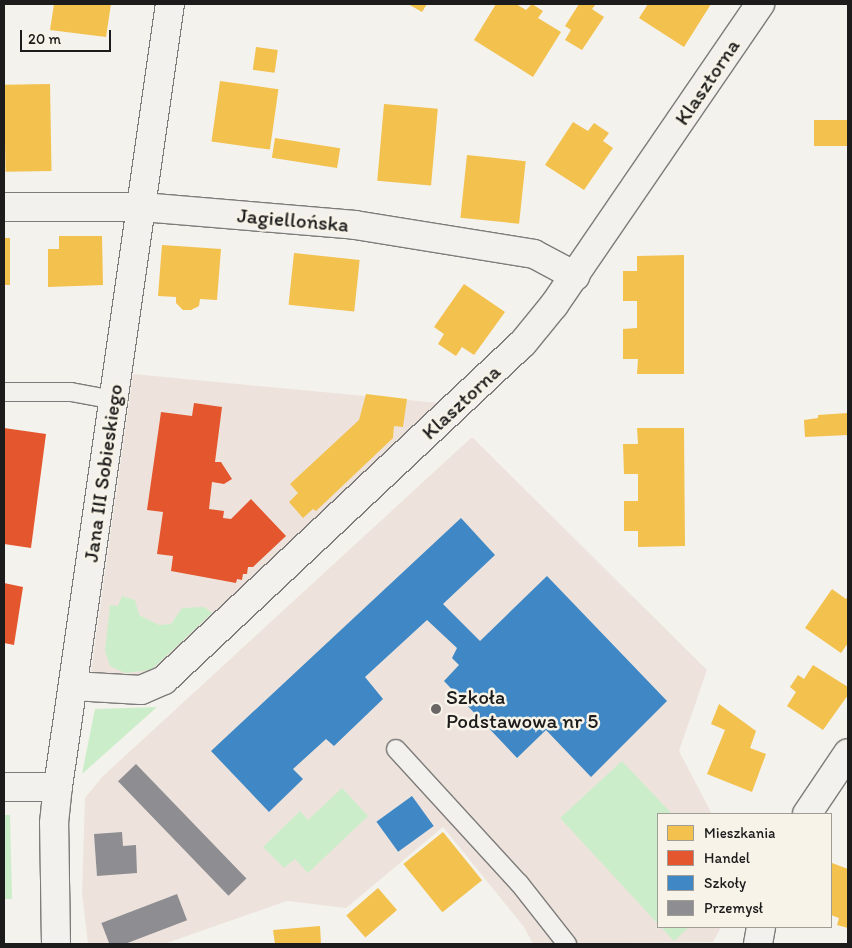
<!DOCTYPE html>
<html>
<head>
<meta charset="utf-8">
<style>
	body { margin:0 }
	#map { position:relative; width:852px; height:948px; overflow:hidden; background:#f4f2ec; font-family:Itim,sans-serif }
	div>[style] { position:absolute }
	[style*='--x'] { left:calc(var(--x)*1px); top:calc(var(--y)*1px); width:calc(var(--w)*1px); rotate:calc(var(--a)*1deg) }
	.built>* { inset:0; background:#ede3dc }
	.green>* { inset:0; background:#ccedca }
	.homes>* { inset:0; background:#f2c14e; transform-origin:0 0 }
	.shops>* { inset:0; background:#e4572e }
	.schools>* { inset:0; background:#3f88c5; transform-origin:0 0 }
	.industry>* { inset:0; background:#8d8d92; transform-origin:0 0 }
	.roads { filter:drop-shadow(1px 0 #7d7c7a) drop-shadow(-1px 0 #7d7c7a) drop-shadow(0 1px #7d7c7a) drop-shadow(0 -1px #7d7c7a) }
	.service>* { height:18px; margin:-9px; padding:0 9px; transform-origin:9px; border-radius:9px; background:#f2f1ed }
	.minor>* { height:28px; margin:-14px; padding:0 14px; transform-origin:14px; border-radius:14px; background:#f2f1ed }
	.dots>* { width:14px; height:14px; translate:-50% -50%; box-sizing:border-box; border:2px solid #f7f3e8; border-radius:50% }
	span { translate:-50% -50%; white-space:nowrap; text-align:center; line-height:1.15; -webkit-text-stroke:5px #f7f3e8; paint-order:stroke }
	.street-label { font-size:21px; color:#1c1c1c }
	.poi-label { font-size:21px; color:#1c1c1c }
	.left { translate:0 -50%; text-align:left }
	.frame { position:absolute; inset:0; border:5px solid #1c1c1c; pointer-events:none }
	.legend { position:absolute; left:657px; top:813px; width:175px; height:115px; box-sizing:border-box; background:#f7f3e8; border:1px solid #9f9d96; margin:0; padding:6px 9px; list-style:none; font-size:15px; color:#1c1c1c }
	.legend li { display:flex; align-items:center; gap:10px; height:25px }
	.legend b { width:25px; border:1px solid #9f9d96 }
	.scale { position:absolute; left:20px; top:30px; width:91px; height:22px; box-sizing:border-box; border:2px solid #1c1c1c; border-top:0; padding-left:6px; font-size:15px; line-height:18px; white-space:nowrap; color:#1c1c1c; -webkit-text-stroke:4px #f7f3e8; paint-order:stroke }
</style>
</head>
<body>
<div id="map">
	<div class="built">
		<div style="clip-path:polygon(133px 374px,450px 404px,155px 680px,121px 683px,91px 671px)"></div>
		<div style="clip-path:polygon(472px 437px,707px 670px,679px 751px,712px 814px,658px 814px,658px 927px,721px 927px,713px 942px,533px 944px,524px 927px,443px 827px,346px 908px,287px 901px,164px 944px,88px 944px,82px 893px,85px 798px,102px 777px)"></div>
	</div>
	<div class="green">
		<div style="clip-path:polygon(122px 596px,135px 600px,139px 615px,159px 625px,171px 624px,182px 608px,204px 607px,212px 613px,151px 670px,125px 673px,110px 666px,105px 651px,110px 605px,118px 606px)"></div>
		<div style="clip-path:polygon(157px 707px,82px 774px,95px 709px)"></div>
		<div style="clip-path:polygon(622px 761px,672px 814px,658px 814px,658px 924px,560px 818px)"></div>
		<div style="clip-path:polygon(342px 788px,368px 816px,308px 873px,295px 859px,284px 868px,263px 847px,300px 811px,308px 820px)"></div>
		<div style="clip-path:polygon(4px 815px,10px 815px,12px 899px,4px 899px)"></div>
		<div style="clip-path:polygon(661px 927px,689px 927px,674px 941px)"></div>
	</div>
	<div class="homes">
		<div style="clip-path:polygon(54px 4px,111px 4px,106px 37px,50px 30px)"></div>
		<div style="clip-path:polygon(408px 4px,427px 4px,422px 12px)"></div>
		<div style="clip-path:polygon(496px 4px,516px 4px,526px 10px,532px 4px,543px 11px,538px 18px,561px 32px,533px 77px,474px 40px)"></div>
		<div style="clip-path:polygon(579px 4px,596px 4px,592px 9px,604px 17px,582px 50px,565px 40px,571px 30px,565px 26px)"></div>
		<div style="clip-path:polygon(648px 4px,711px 4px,684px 47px,639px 18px)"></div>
		<div style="left:256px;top:47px;width:22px;height:23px;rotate:8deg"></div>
		<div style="left:220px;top:81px;width:59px;height:61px;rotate:8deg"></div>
		<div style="left:50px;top:84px;width:87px;height:46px;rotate:89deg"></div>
		<div style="left:384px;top:104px;width:54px;height:77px;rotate:5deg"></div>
		<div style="left:848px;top:120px;width:26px;height:34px;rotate:90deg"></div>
		<div style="clip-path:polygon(573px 122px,588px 131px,594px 123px,609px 133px,603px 141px,613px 148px,584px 190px,545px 165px)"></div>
		<div style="left:275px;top:138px;width:66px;height:20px;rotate:9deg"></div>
		<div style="left:467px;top:155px;width:59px;height:63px;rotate:6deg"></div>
		<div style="clip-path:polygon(59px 236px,102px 236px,103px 285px,48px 287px,48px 249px,59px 249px)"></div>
		<div style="left:4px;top:238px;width:6px;height:47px"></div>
		<div style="clip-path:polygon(162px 245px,221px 249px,217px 300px,200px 299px,199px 306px,191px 310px,183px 310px,176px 303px,176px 297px,158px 296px)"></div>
		<div style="left:294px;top:253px;width:66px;height:52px;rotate:6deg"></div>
		<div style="clip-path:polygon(684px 255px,684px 374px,637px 374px,638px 359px,623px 359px,623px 329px,637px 328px,637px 301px,623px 301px,623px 271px,637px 271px,637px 256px)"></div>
		<div style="clip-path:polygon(464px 284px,505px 312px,474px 355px,462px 347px,456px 356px,438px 344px,444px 334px,434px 327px)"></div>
		<div style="clip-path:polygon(366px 394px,407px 399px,403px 427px,394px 426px,393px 438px,316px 511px,313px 509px,303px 518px,289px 502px,298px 493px,290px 484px,359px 420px)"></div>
		<div style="clip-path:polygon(848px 413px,848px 435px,805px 437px,804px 420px,818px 418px,818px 415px)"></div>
		<div style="clip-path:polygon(637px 428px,684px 428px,685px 546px,638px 547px,638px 531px,624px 531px,624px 501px,638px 501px,638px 474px,624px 474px,623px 444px,638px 444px)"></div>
		<div style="clip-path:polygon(832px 589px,846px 599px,848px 596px,848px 643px,841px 653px,805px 628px)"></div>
		<div style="clip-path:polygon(813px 665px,848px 687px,848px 695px,823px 730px,787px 706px,796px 692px,790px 687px,798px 675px,804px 679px)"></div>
		<div style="clip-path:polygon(719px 704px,756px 731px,750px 748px,766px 754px,752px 792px,707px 774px,725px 730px,711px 724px)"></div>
		<div style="left:443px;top:832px;width:62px;height:51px;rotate:51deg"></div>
		<div style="clip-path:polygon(832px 863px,848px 869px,848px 928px,837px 925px,839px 918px,831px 915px)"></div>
		<div style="left:378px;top:888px;width:29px;height:42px;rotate:49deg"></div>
		<div style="clip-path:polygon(320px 926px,321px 944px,275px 944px,273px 930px)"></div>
	</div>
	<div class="shops">
		<div style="clip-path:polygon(194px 403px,222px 407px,215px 462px,221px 462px,232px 479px,224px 484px,212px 482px,209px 509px,224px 511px,223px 518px,231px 519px,251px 499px,286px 536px,253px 567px,248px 567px,247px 574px,243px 574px,242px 580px,237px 579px,236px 583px,171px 571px,173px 556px,157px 554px,163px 512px,147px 510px,161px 412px,192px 416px)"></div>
		<div style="clip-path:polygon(4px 428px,46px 434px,31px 548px,4px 544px)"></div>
		<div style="clip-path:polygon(4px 583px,23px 587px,14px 645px,4px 643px)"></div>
	</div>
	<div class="schools">
		<div style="clip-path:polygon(461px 518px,495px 555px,443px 604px,480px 641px,547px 576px,667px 701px,591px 777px,546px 730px,517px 758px,444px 681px,459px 665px,452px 658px,457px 648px,427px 620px,365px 677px,383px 699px,334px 746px,326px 739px,293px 769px,303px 779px,269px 812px,211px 751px)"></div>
		<div style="left:412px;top:796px;width:37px;height:44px;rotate:54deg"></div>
	</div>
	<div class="industry">
		<div style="left:136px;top:764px;width:159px;height:25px;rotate:46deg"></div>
		<div style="clip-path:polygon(122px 832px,123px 846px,136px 845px,137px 873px,97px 876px,94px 834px)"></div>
		<div style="left:177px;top:894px;width:28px;height:81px;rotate:69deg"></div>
	</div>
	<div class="roads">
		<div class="service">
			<div style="--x:4;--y:392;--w:67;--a:0"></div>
			<div style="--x:71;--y:392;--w:44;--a:10.5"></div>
			<div style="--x:396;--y:749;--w:182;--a:47.5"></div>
			<div style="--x:519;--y:883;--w:78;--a:51.8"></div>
		</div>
		<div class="minor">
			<div style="--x:4;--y:207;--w:138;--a:0"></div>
			<div style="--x:142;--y:207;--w:214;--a:4.8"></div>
			<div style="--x:355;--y:225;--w:181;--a:9.2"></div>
			<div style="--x:534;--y:254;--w:47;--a:28.2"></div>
			<div style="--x:73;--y:686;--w:68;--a:3.4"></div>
			<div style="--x:141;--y:690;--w:25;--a:-23"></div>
			<div style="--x:164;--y:680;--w:492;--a:-43.2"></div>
			<div style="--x:523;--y:343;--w:49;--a:-50.8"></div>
			<div style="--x:554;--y:305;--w:365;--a:-55.6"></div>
			<div style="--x:4;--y:787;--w:54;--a:0"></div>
			<div style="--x:807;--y:814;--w:73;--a:-56.1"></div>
			<div style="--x:56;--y:944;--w:121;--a:-90.9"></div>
			<div style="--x:54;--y:823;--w:36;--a:-84"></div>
			<div style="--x:58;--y:787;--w:791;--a:-81.86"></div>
			<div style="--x:758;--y:944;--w:17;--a:-80"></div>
		</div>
	</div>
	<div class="dots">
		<div style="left:436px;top:709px;background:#686765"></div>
	</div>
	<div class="street-label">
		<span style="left:707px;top:82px;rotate:-56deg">Klasztorna</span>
		<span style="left:293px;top:220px;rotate:5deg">Jagiellońska</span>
		<span style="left:461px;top:402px;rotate:-43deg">Klasztorna</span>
		<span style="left:103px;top:473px;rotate:-82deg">Jana III Sobieskiego</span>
	</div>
	<div class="poi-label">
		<span class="left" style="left:446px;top:709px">Szkoła<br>Podstawowa nr 5</span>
	</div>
	<div class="frame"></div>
	<ul class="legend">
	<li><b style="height:14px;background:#f2c14e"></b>Mieszkania</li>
	<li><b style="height:14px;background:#e4572e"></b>Handel</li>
	<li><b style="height:14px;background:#3f88c5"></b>Szkoły</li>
	<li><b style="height:14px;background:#8d8d92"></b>Przemysł</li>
	</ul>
	<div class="scale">20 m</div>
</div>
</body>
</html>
